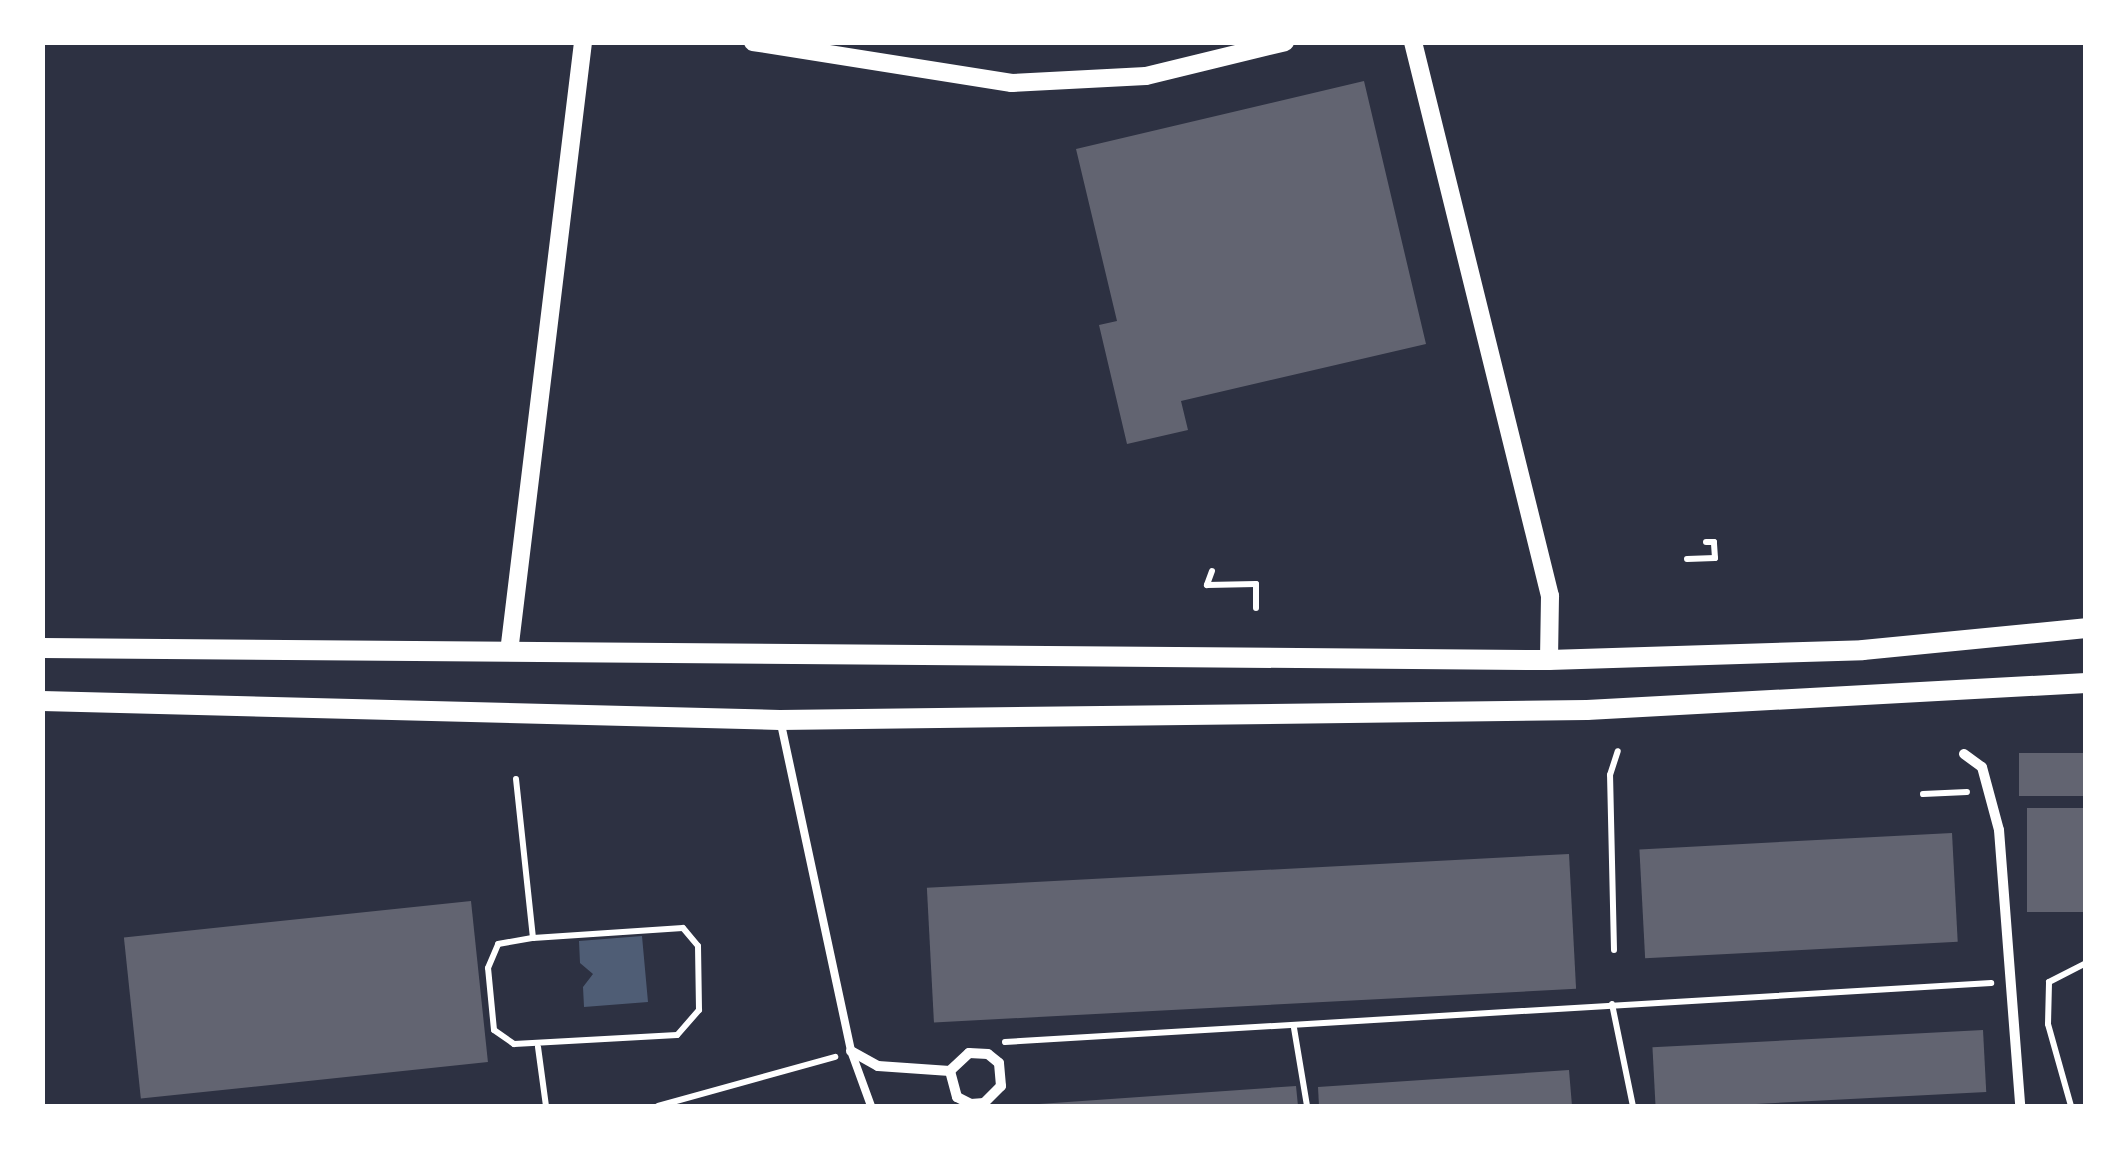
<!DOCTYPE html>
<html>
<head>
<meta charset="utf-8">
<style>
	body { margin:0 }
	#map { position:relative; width:2128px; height:1149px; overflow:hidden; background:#2d3142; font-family:"Source Sans 3",sans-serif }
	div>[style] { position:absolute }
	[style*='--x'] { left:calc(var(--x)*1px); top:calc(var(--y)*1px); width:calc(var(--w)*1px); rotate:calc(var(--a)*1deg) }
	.water>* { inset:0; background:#4f5d75 }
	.building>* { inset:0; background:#626471; transform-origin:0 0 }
	.path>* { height:6px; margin:-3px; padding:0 3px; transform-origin:3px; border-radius:3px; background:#fff }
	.service>* { height:8px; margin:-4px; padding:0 4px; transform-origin:4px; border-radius:4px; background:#fff }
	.minor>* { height:10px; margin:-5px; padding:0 5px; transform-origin:5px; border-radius:5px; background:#fff }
	.tertiary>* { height:18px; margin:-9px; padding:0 9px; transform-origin:9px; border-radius:9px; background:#fff }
	.secondary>* { height:20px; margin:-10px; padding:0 10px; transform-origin:10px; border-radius:10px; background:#fff }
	span { translate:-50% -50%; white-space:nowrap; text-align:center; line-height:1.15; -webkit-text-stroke:8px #fff; paint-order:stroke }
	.frame { position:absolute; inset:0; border:45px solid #fff; pointer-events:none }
</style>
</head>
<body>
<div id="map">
	<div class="water">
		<div style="clip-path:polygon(642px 936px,648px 1002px,584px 1007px,583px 987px,593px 974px,580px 963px,579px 941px)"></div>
	</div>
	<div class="building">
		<div style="clip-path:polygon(1364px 81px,1426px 344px,1181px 401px,1188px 430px,1127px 444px,1099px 325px,1117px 321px,1076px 149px)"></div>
		<div style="left:2086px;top:753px;width:43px;height:67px;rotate:90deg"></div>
		<div style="left:2086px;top:808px;width:104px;height:59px;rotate:90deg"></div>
		<div style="left:1952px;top:833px;width:109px;height:313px;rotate:87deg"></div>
		<div style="left:1569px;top:854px;width:135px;height:643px;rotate:87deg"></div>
		<div style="left:471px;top:901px;width:162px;height:349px;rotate:84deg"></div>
		<div style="left:1983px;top:1030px;width:62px;height:331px;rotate:87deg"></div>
		<div style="clip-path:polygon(1569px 1070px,1572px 1106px,1319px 1106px,1318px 1087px)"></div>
		<div style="clip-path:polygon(1296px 1086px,1298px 1106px,1040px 1106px,1039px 1104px)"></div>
	</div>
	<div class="path">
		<div style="--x:1687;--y:559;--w:28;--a:-2"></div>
		<div style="--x:1715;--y:558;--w:16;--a:-94"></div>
		<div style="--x:1714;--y:542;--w:8;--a:180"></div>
		<div style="--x:1212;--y:571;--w:15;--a:110"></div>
		<div style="--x:1207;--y:585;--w:49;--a:-1.2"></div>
		<div style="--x:1256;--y:584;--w:24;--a:90"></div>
		<div style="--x:516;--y:779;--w:160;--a:83.9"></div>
		<div style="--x:533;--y:938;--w:150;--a:-3.8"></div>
		<div style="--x:683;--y:928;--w:23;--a:50"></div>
		<div style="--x:698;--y:946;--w:64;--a:89.1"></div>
		<div style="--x:699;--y:1010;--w:33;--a:131"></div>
		<div style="--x:677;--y:1035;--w:163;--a:176.8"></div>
		<div style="--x:514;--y:1044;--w:24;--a:-145"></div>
		<div style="--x:494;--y:1030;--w:62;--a:-95.5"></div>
		<div style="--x:488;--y:968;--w:26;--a:-67"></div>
		<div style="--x:498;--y:944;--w:36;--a:-10"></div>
		<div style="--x:1923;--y:794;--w:44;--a:-2.6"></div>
		<div style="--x:1614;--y:950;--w:175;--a:-91.3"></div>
		<div style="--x:1610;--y:775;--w:25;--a:-72"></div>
		<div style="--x:1612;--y:1004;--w:104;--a:78.4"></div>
		<div style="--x:1294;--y:1028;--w:79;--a:80.5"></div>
		<div style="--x:1005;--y:1042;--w:988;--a:-3.42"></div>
		<div style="--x:538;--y:1047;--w:60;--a:82.3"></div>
		<div style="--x:658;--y:1106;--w:184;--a:-15.5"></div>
		<div style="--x:2071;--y:1106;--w:85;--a:-105.7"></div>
		<div style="--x:2048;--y:1024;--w:42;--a:-88.6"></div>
		<div style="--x:2049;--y:982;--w:42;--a:-27.2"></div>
	</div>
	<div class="service">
		<div style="--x:781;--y:724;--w:334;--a:77.9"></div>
		<div style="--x:851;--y:1051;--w:59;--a:70"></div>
	</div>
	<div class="minor">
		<div style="--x:1964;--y:754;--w:22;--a:36"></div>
		<div style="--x:1982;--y:767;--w:65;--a:74.9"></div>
		<div style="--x:1999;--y:830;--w:277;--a:85.6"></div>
		<div style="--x:851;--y:1051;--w:31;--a:29"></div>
		<div style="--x:878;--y:1066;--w:72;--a:4"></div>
		<div style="--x:950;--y:1071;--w:27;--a:75"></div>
		<div style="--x:957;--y:1097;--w:16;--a:27"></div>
		<div style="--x:971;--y:1104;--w:13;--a:-4"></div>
		<div style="--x:984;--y:1103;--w:24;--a:-45"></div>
		<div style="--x:1001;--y:1086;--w:23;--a:-95"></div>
		<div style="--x:999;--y:1063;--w:14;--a:-141"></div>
		<div style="--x:988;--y:1054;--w:19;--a:-177"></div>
		<div style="--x:969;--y:1053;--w:26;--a:137"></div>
	</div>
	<div class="tertiary">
		<div style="--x:753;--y:42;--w:262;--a:9"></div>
		<div style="--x:1012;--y:83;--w:134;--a:-3"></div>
		<div style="--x:1146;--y:76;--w:143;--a:-13.7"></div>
		<div style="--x:1413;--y:42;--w:571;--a:76.11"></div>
		<div style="--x:1550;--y:596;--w:64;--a:90.9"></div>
		<div style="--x:509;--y:652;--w:614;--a:-83.08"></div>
	</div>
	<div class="secondary">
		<div style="--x:42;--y:648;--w:1507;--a:0.46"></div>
		<div style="--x:1549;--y:660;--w:314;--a:-1.8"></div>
		<div style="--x:1863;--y:650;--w:224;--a:-5.6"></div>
		<div style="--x:42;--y:701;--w:738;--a:1.47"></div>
		<div style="--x:780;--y:720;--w:807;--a:-0.71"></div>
		<div style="--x:1587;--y:710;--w:500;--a:-3.1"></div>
	</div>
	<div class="frame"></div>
</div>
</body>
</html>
